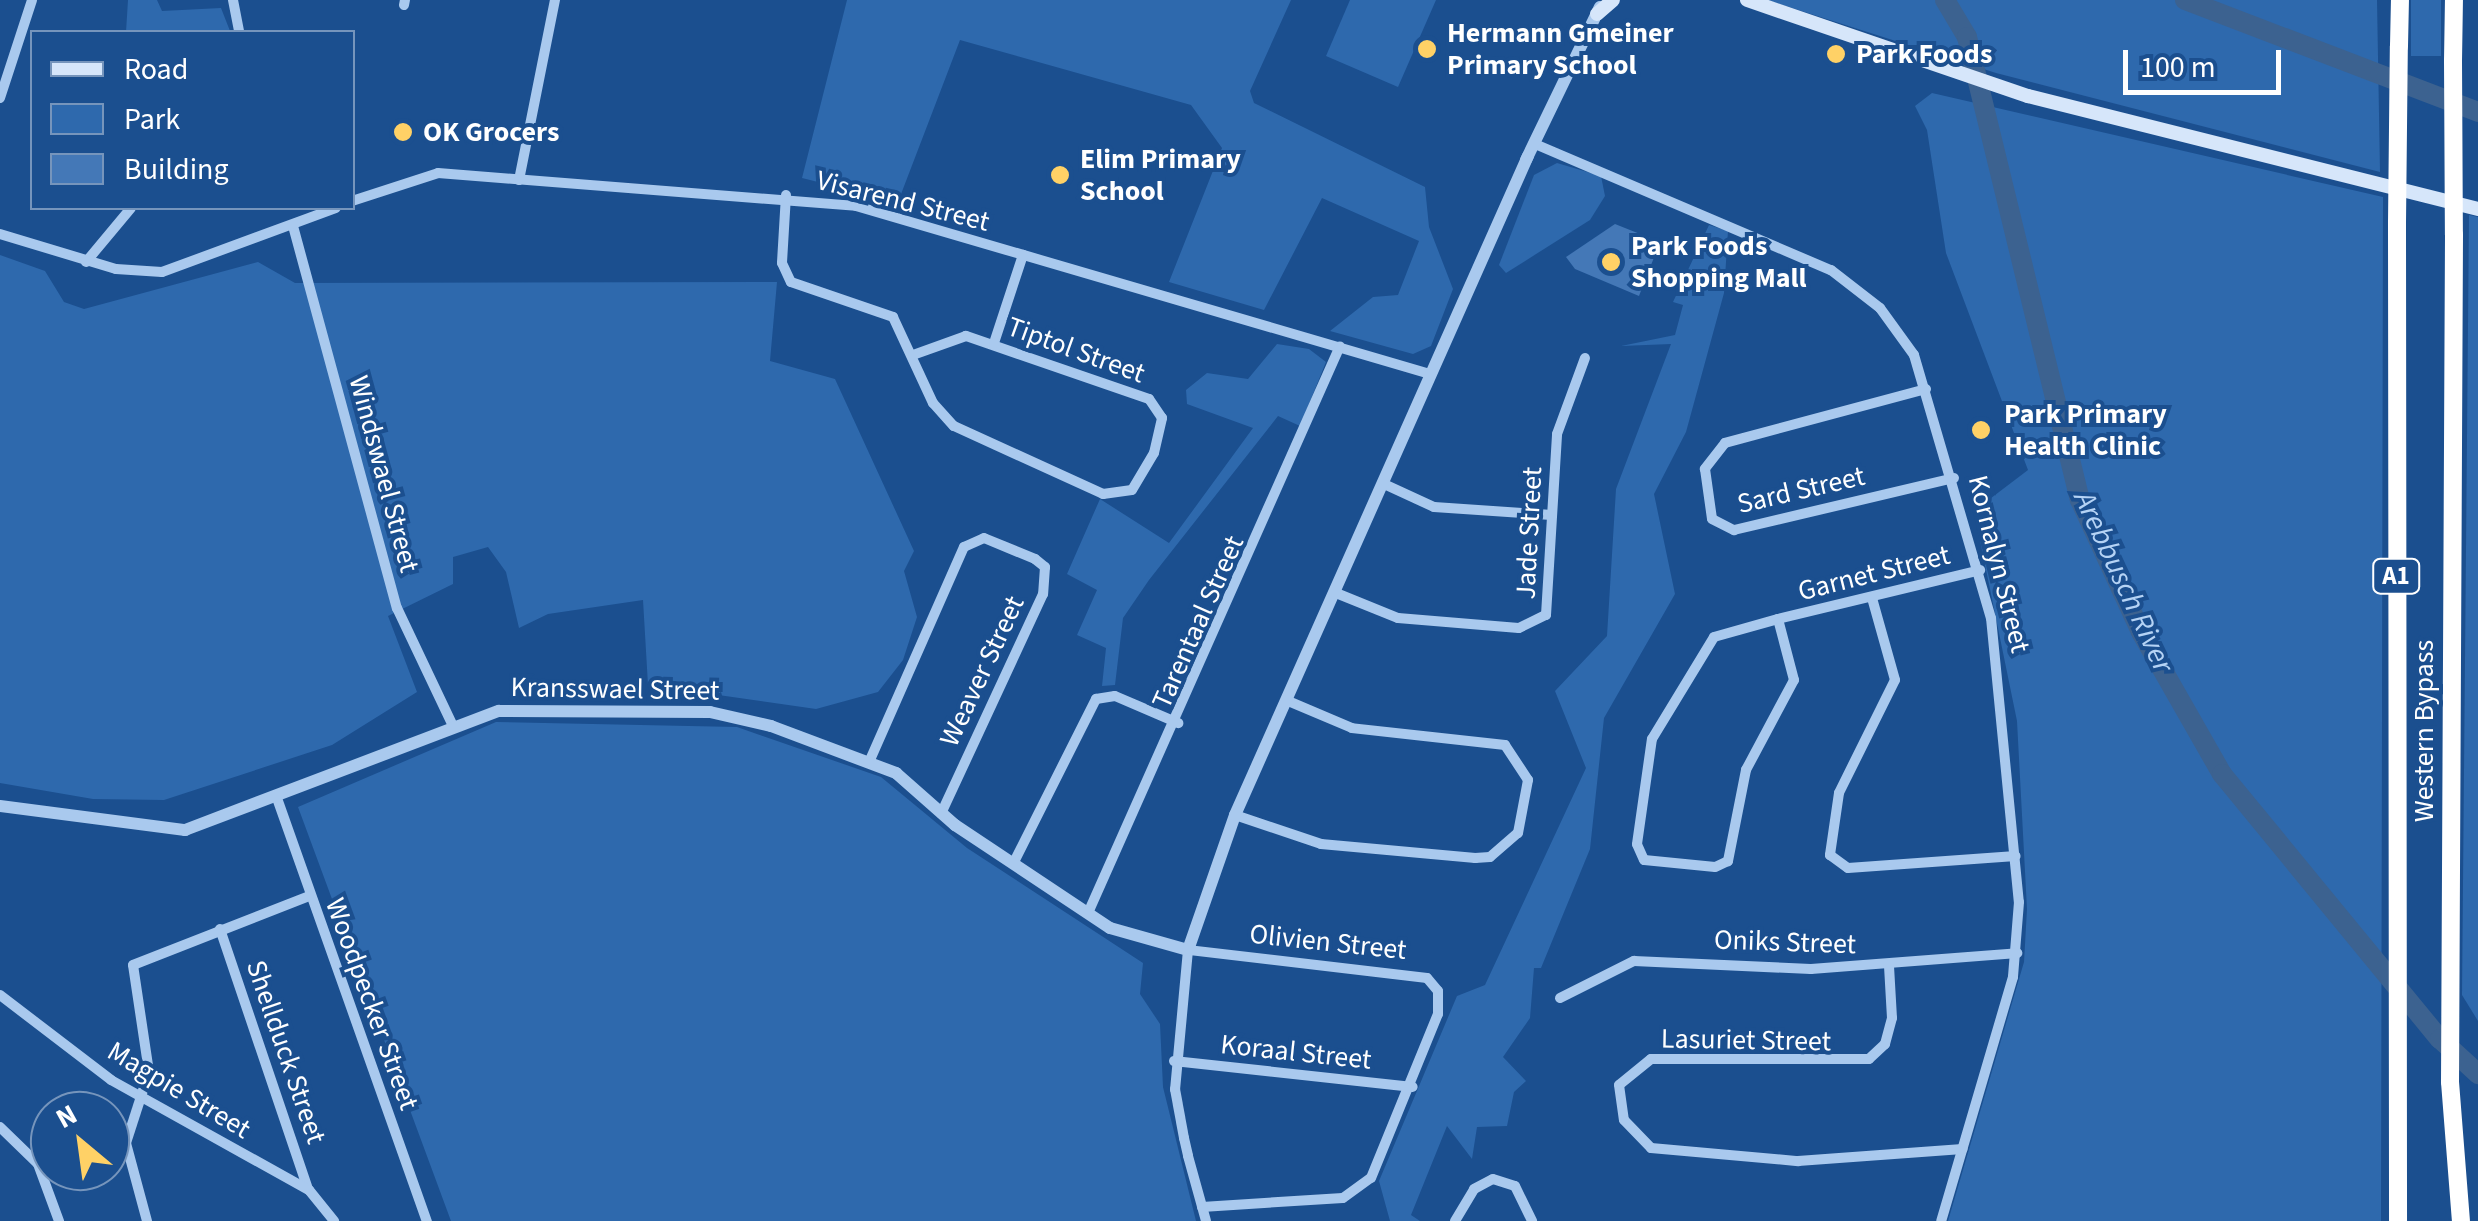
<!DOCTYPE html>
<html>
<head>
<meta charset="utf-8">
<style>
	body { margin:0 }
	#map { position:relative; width:2478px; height:1221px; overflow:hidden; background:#1b4f8f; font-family:"Source Sans 3",sans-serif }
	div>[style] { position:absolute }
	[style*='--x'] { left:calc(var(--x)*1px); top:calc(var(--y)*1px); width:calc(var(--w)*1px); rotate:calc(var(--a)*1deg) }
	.green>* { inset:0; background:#2e69ad; transform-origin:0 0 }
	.river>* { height:20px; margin:-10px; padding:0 10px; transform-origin:10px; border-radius:10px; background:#3c6290 }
	.building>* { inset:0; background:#4478b7 }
	.minor>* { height:10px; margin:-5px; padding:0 5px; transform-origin:5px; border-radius:5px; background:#a9c9ee }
	.tertiary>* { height:12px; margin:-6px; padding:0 6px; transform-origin:6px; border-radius:6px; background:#a9c9ee }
	.secondary>* { height:14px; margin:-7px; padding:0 7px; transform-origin:7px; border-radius:7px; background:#d6e6fa }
	.motorway>* { height:18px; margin:-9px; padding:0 9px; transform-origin:9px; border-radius:9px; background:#fff }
	.motorway-bridge>* { height:18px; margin:-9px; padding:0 9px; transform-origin:9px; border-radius:9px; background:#fff }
	.dots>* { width:28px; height:28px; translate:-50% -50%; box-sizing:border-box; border:5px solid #1b4f8f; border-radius:50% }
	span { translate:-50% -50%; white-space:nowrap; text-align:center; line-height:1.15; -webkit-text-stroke:8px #1b4f8f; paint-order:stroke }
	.shield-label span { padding:2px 8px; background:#1b4f8f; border:2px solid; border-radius:8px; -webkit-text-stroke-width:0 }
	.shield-label { font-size:25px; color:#fff; font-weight:700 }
	.poi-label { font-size:28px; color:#fff; font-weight:700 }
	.left { translate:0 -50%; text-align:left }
	.street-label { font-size:28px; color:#fff }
	.water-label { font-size:30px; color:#b5d3f5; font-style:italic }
	.legend { position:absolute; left:30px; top:30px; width:325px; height:180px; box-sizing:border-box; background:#1b4f8f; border:2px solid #7695bc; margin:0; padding:12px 18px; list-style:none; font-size:30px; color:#fff }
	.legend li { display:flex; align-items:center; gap:20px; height:50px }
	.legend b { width:50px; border:2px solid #7695bc }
	.north { position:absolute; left:30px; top:1091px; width:100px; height:100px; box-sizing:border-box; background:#1b4f8f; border:2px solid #7695bc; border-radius:50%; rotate:331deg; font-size:28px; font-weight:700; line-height:40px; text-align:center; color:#fff }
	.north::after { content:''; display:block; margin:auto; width:35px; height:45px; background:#ffd166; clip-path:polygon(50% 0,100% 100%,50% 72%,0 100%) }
	.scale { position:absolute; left:2123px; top:50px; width:158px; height:45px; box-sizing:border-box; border:5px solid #fff; border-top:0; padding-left:12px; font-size:30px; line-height:35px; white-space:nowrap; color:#fff; -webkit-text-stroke:8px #1b4f8f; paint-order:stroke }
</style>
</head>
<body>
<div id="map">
	<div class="green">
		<div style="clip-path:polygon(128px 0,157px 0,162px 11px,221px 8px,230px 31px,126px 32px)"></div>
		<div style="clip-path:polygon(847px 0,1291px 0,1250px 91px,1254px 103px,1425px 187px,1429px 227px,1453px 289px,1431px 346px,1413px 354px,1330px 331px,1373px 297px,1398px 295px,1419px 241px,1322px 198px,1264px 310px,1169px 282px,1222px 148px,1191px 105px,960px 40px,898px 202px,802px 178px)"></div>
		<div style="clip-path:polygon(1350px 0,1436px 0,1398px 87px,1326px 56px)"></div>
		<div style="clip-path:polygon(1767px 0,2377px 0,2380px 172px,1996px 73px)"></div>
		<div style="left:2411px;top:0;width:30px;height:56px"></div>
		<div style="clip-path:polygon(1932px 93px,2383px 197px,2381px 1221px,1948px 1221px,2024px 962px,2027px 909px,2017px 721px,1974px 511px,2028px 470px,1946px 253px,1927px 130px,1915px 106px)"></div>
		<div style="clip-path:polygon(1557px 163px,1601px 176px,1605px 196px,1590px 220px,1506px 273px,1499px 265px,1534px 175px)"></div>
		<div style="clip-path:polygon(2469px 215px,2478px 217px,2478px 1021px,2462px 995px)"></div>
		<div style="clip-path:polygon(1709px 225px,1728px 231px,1724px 293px,1686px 432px,1654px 494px,1675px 594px,1604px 718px,1590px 849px,1541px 968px,1534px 968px,1530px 1018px,1503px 1057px,1526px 1081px,1514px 1092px,1507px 1126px,1477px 1127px,1472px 1159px,1447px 1126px,1411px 1215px,1420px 1221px,1390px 1221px,1379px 1181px,1457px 996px,1485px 985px,1586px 768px,1555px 691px,1607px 636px,1616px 489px,1671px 344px,1621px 346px,1675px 335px,1683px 305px,1673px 302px)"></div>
		<div style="clip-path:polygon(0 255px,45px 271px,64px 302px,84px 309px,258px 262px,295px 283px,777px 282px,770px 361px,835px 379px,914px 551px,904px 571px,917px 617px,903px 660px,878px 692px,816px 709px,648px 685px,643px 600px,548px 614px,519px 628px,506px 572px,488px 547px,453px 557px,453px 584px,388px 616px,417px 692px,332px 745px,164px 800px,93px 799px,0 783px)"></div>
		<div style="clip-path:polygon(1277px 344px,1309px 349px,1326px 362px,1300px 426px,1278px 416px,1149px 580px,1123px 618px,1115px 685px,1102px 686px,1106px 648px,1077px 635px,1097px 590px,1067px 574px,1100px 499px,1169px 543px,1253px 428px,1187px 404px,1186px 390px,1207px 373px,1248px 379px)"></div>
		<div style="clip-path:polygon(496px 722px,737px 727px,881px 777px,967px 848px,1143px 963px,1140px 994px,1160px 1024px,1163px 1087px,1196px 1221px,451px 1221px,298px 807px)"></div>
	</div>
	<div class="river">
		<div style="--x:1945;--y:0;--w:43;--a:59.3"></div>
		<div style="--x:1967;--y:37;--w:477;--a:76.3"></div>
		<div style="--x:2080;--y:500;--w:145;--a:65.2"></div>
		<div style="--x:2141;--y:632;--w:163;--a:60.3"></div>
		<div style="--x:2222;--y:774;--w:343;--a:50.6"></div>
		<div style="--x:2440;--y:1039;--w:52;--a:42.6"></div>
		<div style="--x:2185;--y:0;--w:314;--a:20.9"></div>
	</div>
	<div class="building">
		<div style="clip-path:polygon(1615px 224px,1660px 242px,1639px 296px,1575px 269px,1566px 257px)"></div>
	</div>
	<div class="minor">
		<div style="--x:233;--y:0;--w:33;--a:79"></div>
		<div style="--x:404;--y:5;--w:5;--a:-79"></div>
		<div style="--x:0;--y:98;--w:103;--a:-71.9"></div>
		<div style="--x:1535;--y:144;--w:322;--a:23.1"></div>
		<div style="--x:1831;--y:270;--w:62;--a:37.8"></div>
		<div style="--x:1880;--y:308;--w:58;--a:54.1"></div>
		<div style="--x:1914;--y:355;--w:274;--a:73.7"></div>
		<div style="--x:1991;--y:618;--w:285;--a:84.4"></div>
		<div style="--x:2019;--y:902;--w:75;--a:94.6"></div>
		<div style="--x:2013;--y:977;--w:254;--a:106.4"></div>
		<div style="--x:519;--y:180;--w:184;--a:-78.7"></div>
		<div style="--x:786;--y:195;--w:68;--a:93.4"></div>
		<div style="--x:782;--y:263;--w:21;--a:65"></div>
		<div style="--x:791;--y:282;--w:108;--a:18.9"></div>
		<div style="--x:893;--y:317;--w:95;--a:65.1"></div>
		<div style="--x:933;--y:403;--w:31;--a:48"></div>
		<div style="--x:954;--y:426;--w:164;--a:24.5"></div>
		<div style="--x:1103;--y:494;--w:29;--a:-8"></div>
		<div style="--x:1132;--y:490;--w:43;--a:-59.3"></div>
		<div style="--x:1154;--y:453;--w:36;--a:-77"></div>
		<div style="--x:1162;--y:418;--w:23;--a:-124"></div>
		<div style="--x:1149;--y:399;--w:194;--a:-161"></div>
		<div style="--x:966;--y:336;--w:56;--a:160.3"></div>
		<div style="--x:352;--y:201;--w:90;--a:-18"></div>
		<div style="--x:438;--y:173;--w:419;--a:4.5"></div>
		<div style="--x:856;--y:206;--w:598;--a:16.31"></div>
		<div style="--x:293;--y:226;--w:396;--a:74.8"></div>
		<div style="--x:397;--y:608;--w:131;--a:64.6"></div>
		<div style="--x:0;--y:234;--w:121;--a:16.8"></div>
		<div style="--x:116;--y:269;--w:46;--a:3.7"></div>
		<div style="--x:162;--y:272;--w:185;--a:-20.2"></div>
		<div style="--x:86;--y:262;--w:70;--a:-50.2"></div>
		<div style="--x:994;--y:343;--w:93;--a:-71.8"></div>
		<div style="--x:1926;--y:389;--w:208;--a:165"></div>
		<div style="--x:1725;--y:443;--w:33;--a:128"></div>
		<div style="--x:1705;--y:469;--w:50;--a:82"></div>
		<div style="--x:1712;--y:519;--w:25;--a:27"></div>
		<div style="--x:1734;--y:530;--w:226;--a:-13.3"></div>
		<div style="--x:1384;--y:484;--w:55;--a:24.7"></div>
		<div style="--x:1434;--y:507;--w:118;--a:3.9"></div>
		<div style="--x:1336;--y:593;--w:67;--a:22"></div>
		<div style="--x:1398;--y:618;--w:121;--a:4.7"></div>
		<div style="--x:1519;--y:628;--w:30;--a:-26"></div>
		<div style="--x:1546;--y:615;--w:181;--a:-86.5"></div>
		<div style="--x:1557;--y:434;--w:81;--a:-69.8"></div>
		<div style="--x:1872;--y:598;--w:85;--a:74.3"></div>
		<div style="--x:1895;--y:680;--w:126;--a:116.4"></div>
		<div style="--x:1839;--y:793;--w:63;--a:98.3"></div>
		<div style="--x:1830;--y:855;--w:22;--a:36"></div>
		<div style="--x:1848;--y:868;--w:168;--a:-4.1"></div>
		<div style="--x:1778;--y:619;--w:63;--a:75.3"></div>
		<div style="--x:1794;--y:680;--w:102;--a:118.1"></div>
		<div style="--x:1746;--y:770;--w:93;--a:101.2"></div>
		<div style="--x:1728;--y:861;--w:14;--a:155"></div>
		<div style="--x:1715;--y:867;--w:71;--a:-174.4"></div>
		<div style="--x:1644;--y:860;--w:17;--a:-114"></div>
		<div style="--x:1637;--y:844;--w:106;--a:-81.9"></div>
		<div style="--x:1652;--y:739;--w:119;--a:-58.7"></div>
		<div style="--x:1714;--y:637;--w:66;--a:-15.7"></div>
		<div style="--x:1778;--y:619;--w:208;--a:-13.6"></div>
		<div style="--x:870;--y:760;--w:233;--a:-66.2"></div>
		<div style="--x:964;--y:547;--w:22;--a:-24"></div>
		<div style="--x:984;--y:538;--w:55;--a:22.4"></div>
		<div style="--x:1035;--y:559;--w:13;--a:39"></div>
		<div style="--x:1045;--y:567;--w:27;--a:94"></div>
		<div style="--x:1043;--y:594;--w:242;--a:114.9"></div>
		<div style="--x:278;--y:801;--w:446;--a:70.5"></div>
		<div style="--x:1235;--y:815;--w:91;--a:18.6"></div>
		<div style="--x:1321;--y:844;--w:155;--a:5.2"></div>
		<div style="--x:1475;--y:858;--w:15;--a:-4"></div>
		<div style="--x:1490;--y:857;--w:37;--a:-41"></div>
		<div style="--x:1518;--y:833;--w:54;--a:-79.3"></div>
		<div style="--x:1528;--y:780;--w:42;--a:-123.3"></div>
		<div style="--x:1505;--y:745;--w:154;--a:-173.7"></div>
		<div style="--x:1352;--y:728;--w:69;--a:-157.1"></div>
		<div style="--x:1013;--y:864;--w:185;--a:-63.3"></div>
		<div style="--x:1096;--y:699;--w:19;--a:-9"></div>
		<div style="--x:1115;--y:696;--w:69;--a:23.2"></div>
		<div style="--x:1088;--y:913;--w:620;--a:-66.04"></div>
		<div style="--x:220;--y:929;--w:274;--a:71.3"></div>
		<div style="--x:1889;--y:966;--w:52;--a:86.7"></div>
		<div style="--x:1892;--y:1018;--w:27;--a:105"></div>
		<div style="--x:1885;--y:1044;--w:22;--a:137"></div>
		<div style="--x:1869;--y:1059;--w:218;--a:180"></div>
		<div style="--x:1651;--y:1059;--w:41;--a:140.9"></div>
		<div style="--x:1619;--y:1085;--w:35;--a:82"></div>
		<div style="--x:1624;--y:1120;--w:39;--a:46"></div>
		<div style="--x:1651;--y:1148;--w:148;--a:5.1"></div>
		<div style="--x:1798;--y:1161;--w:165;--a:-4.2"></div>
		<div style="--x:0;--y:995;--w:140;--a:37.4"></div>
		<div style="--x:111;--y:1080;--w:227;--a:29.1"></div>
		<div style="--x:309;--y:1190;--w:40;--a:51"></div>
		<div style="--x:1560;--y:998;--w:83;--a:-26.6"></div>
		<div style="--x:1634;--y:961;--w:177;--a:2.6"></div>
		<div style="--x:1811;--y:969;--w:207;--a:-4.4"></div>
		<div style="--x:1174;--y:1061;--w:240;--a:6.2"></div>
		<div style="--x:0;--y:1127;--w:53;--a:44.2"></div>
		<div style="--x:38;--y:1164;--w:61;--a:69.8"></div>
		<div style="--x:1202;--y:1207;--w:141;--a:-3.7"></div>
		<div style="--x:1343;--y:1198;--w:34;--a:-36"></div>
		<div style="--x:1371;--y:1178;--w:177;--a:-67.8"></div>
		<div style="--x:1438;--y:1014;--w:23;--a:-90"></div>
		<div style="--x:1438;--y:991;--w:17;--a:-130"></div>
		<div style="--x:1427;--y:978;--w:241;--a:-173.3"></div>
		<div style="--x:1188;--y:950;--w:140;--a:95.3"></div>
		<div style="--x:1175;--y:1089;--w:50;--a:79.6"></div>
		<div style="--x:1184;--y:1138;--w:18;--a:77"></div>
		<div style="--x:1188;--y:1156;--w:67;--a:74.5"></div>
		<div style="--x:147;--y:1221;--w:81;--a:-105.1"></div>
		<div style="--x:126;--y:1143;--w:75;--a:-72.1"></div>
		<div style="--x:149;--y:1072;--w:108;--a:-98.5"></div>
		<div style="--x:133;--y:965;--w:189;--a:-21.4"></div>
		<div style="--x:1455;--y:1221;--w:37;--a:-59"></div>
		<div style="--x:1474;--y:1189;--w:21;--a:-28"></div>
		<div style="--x:1493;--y:1179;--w:23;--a:18"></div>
		<div style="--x:1515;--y:1186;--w:39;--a:64"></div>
	</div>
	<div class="tertiary">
		<div style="--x:1526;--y:160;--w:170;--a:-64.2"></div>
		<div style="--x:0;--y:806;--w:187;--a:7.4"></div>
		<div style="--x:185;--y:830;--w:336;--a:-20.8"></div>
		<div style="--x:499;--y:711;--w:211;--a:0.3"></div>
		<div style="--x:710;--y:712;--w:63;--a:12.9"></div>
		<div style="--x:771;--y:726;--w:134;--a:20.6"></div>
		<div style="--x:896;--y:773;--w:79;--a:41.4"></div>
		<div style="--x:955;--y:825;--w:186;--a:33.6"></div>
		<div style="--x:1110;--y:928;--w:81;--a:15.8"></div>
		<div style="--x:1188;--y:950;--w:143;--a:-70.8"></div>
		<div style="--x:1235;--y:815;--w:721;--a:-66.03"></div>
	</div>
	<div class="secondary">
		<div style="--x:1747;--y:0;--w:297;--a:18.9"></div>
		<div style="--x:2028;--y:96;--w:464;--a:14.1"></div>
		<div style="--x:1597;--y:14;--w:21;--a:-41"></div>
	</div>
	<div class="motorway">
		<div style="--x:2399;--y:46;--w:46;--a:-88.8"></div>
		<div style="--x:2453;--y:61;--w:61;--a:-89.1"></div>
		<div style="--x:2397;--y:223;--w:998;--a:89.94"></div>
		<div style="--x:2454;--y:235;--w:847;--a:90.27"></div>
		<div style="--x:2450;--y:1082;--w:139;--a:85.5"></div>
	</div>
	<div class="motorway-bridge">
		<div style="--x:2453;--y:61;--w:174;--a:89.7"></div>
		<div style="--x:2397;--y:223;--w:177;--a:-89.4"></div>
	</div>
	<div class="dots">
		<div style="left:1427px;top:49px;background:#ffd166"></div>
		<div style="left:1836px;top:54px;background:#ffd166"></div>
		<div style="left:403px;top:132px;background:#ffd166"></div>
		<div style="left:1060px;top:175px;background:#ffd166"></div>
		<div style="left:1611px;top:262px;background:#ffd166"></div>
		<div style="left:1981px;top:430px;background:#ffd166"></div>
	</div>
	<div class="shield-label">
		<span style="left:2396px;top:576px">A1</span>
	</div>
	<div class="poi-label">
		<span class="left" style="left:1447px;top:49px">Hermann Gmeiner<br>Primary School</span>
		<span class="left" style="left:1856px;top:54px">Park Foods</span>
		<span class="left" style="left:423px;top:132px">OK Grocers</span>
		<span class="left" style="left:1080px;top:175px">Elim Primary<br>School</span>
		<span class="left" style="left:1631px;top:262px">Park Foods<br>Shopping Mall</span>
		<span class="left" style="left:2004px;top:430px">Park Primary<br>Health Clinic</span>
	</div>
	<div class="street-label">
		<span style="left:903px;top:201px;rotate:14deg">Visarend Street</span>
		<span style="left:1076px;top:350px;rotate:20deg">Tiptol Street</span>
		<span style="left:384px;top:474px;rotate:75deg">Windswael Street</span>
		<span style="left:1801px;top:490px;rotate:-13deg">Sard Street</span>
		<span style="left:1529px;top:533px;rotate:-87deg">Jade Street</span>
		<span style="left:1999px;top:564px;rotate:76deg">Kornalyn Street</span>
		<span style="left:1874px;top:573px;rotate:-14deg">Garnet Street</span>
		<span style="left:1198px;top:622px;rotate:-66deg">Tarentaal Street</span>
		<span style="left:982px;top:671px;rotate:-65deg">Weaver Street</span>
		<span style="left:615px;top:689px;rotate:1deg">Kransswael Street</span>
		<span style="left:2424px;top:731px;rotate:-90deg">Western Bypass</span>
		<span style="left:1328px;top:942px;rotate:6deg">Olivien Street</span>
		<span style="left:1785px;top:942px;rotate:2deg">Oniks Street</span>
		<span style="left:372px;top:1004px;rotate:70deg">Woodpecker Street</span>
		<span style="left:1746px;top:1040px;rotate:1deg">Lasuriet Street</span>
		<span style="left:286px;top:1052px;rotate:71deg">Shellduck Street</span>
		<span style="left:1296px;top:1052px;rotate:6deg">Koraal Street</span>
		<span style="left:179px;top:1090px;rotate:31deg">Magpie Street</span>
	</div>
	<div class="water-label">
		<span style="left:2123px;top:582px;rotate:65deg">Arebbusch River</span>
	</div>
	<ul class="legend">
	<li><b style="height:12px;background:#d6e6fa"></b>Road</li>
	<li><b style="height:28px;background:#2e69ad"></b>Park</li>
	<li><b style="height:28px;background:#4478b7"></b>Building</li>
	</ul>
	<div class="north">N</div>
	<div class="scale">100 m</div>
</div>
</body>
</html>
